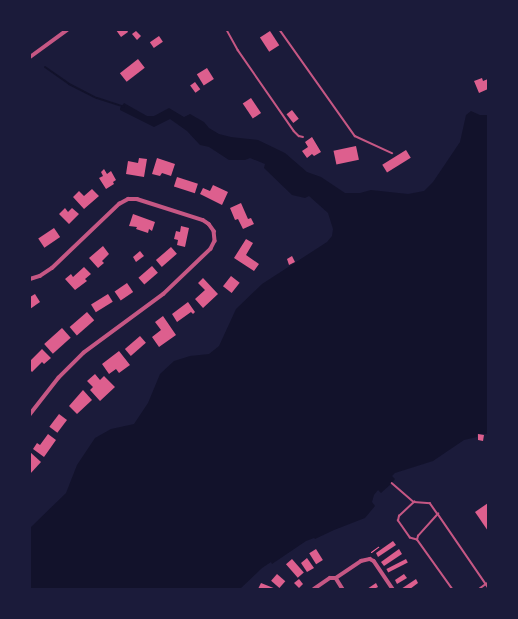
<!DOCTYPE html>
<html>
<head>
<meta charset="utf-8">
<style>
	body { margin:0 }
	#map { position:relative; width:518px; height:619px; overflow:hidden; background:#1b1b3a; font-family:Barlow,sans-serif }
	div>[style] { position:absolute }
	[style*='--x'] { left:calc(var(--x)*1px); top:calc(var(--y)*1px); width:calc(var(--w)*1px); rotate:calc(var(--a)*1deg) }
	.water>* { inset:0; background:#12122b }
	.stream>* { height:2px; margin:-1px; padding:0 1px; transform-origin:1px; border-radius:1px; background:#12122b }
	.building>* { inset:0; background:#dd5f8e; transform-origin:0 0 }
	.path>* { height:1px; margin:-0.5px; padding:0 0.5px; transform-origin:0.5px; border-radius:0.5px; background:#ff6b9d }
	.service>* { height:1.5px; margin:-0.75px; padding:0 0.75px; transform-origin:0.75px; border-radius:0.75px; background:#c65784 }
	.minor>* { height:3.5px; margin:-1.75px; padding:0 1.75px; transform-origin:1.75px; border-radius:1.75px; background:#c65784 }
	.tertiary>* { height:4px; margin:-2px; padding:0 2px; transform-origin:2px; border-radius:2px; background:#c65784 }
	span { translate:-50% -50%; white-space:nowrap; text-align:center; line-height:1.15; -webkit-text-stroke:3px #1b1b3a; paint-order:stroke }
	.frame { position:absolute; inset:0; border:31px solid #1b1b3a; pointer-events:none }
</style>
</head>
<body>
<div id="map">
	<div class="water">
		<div style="clip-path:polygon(124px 103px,147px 116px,154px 116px,169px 108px,184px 117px,190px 114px,204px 122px,209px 128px,219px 134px,231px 137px,258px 140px,285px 153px,307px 172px,321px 177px,345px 193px,360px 193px,371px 190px,408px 194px,424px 191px,433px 182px,460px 142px,466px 115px,471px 111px,480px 115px,488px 115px,488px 434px,477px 434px,477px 437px,464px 440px,433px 461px,395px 473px,392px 476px,395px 479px,392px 483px,381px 493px,378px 490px,374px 495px,372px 502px,375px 506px,365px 518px,334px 530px,315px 539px,314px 538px,306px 541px,272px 564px,271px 562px,262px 568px,240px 589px,30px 589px,30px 528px,66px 493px,77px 465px,95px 438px,111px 429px,134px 424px,148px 403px,160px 374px,174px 361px,190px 356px,209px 354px,219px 346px,236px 309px,262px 284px,327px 242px,332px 236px,333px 229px,328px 213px,309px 196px,305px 198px,292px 195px,264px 168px,265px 164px,250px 158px,245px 160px,229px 160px,209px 147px,200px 145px,187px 131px,170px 119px,154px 127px,120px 110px,120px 108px)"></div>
	</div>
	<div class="stream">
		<div style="--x:45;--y:67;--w:29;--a:35"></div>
		<div style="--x:69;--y:84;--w:31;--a:27"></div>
		<div style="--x:97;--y:98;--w:28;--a:18"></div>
	</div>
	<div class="building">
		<div style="clip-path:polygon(116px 30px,127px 30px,128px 32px,121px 37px)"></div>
		<div style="clip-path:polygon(136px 31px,141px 36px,137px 40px,132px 34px)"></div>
		<div style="left:270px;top:31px;width:17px;height:12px;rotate:57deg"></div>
		<div style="left:159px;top:36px;width:7px;height:11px;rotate:56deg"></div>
		<div style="left:138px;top:59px;width:11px;height:23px;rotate:52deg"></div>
		<div style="left:207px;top:68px;width:13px;height:12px;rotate:58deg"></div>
		<div style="clip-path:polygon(482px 78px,483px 81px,488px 79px,488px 89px,479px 93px,474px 81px)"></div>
		<div style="left:195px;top:82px;width:9px;height:6px;rotate:54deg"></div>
		<div style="left:251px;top:98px;width:18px;height:10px;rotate:56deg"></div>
		<div style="left:292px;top:110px;width:11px;height:7px;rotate:52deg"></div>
		<div style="clip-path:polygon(312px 137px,321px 152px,314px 156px,312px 154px,307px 158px,302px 151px,308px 147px,305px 142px)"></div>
		<div style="left:356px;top:146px;width:14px;height:23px;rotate:78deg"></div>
		<div style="left:406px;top:150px;width:9px;height:28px;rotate:58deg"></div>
		<div style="clip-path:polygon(139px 158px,147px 159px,144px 177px,126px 174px,128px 161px,138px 163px)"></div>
		<div style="clip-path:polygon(157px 158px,175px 164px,171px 176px,162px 173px,160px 176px,152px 174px)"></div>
		<div style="clip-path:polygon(104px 169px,107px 174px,111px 171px,116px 180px,113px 182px,114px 184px,106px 189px,99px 178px,103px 176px,101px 172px)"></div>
		<div style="left:177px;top:177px;width:22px;height:10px;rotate:18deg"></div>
		<div style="clip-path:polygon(213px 185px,228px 192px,222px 205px,200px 194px,203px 188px,210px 191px)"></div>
		<div style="clip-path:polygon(92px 189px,99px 196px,84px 209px,73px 197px,79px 191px,84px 196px)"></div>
		<div style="clip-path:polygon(241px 203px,248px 219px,251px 218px,254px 224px,243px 229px,238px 219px,235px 220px,230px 208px)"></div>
		<div style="clip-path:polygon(65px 208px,68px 212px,72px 208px,79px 214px,69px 224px,59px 214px)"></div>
		<div style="clip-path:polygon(133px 214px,155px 222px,152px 231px,149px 229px,148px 233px,136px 229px,137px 227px,129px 226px)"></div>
		<div style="clip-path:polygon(181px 226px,189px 228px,185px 247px,177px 245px,178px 240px,174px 239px,176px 231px,180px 232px)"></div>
		<div style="left:54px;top:228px;width:11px;height:19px;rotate:56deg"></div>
		<div style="clip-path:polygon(246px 239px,253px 243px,246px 255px,259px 264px,254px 271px,234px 258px)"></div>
		<div style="clip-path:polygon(103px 246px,109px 254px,102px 261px,104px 263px,98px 268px,89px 258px)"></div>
		<div style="left:171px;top:247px;width:9px;height:20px;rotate:49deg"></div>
		<div style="clip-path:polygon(140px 251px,144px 256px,136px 262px,133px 257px)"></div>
		<div style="clip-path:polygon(292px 256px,295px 262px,289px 265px,287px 259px)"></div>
		<div style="left:152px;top:266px;width:9px;height:18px;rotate:49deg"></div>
		<div style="clip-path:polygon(84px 267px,91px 274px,85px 279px,87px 281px,75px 290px,65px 279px,71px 274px,73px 277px)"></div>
		<div style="left:231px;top:276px;width:11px;height:13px;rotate:38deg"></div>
		<div style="clip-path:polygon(203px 278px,218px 294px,203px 308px,195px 299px,205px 290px,198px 283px)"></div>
		<div style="left:127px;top:283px;width:11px;height:15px;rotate:56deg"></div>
		<div style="clip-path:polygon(35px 294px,40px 302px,30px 309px,30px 297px)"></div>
		<div style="left:108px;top:294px;width:9px;height:20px;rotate:58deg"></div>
		<div style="clip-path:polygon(188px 302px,195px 312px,193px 314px,191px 312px,177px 322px,172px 314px)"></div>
		<div style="left:87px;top:312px;width:11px;height:23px;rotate:49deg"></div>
		<div style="clip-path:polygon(163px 316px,176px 335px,159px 347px,152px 337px,161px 330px,155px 322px)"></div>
		<div style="left:62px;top:328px;width:13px;height:24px;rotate:48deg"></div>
		<div style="left:140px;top:336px;width:9px;height:20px;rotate:49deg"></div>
		<div style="clip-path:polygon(42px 349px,51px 358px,44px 364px,42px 362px,32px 372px,30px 370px,30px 361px)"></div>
		<div style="clip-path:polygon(119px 351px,130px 365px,119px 373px,116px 369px,109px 374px,102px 364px)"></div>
		<div style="clip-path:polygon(95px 374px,100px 380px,104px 376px,115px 387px,100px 401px,90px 390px,93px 387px,87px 381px)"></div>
		<div style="clip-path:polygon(83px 390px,92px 400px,77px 414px,69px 406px)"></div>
		<div style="left:59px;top:414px;width:10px;height:16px;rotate:37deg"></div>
		<div style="clip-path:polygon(48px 434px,56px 440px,44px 457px,33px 449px,37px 443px,40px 445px)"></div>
		<div style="clip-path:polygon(478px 434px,484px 435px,483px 441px,478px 440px)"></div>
		<div style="clip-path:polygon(30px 452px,41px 462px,30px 474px)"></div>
		<div style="clip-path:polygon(488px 503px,488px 531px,475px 512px)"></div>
		<div style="clip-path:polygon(393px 541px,396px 545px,378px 557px,376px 553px)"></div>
		<div style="left:316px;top:549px;width:13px;height:8px;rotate:58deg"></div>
		<div style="clip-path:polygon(399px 549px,402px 554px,384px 566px,381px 562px)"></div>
		<div style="clip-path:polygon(307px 558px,314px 568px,307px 572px,301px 563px)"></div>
		<div style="left:292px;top:559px;width:18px;height:8px;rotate:49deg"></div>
		<div style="left:406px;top:559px;width:4px;height:22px;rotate:63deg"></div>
		<div style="left:277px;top:574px;width:11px;height:9px;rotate:41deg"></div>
		<div style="clip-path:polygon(404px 574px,407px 578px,397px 584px,395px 580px)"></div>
		<div style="clip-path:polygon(299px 579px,303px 584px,299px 588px,294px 583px)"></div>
		<div style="clip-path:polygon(416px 579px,418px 583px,410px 589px,401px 589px)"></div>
		<div style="clip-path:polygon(261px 583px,276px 589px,258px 589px)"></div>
		<div style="clip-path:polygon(376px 583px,378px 587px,374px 589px,367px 589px)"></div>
	</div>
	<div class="path">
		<div style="--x:371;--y:552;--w:9;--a:-36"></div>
	</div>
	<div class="service">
		<div style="--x:227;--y:30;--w:23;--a:61"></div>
		<div style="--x:238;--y:50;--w:98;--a:55.3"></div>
		<div style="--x:294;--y:131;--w:7;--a:45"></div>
		<div style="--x:299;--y:136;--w:4;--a:14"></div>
		<div style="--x:280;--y:30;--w:130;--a:54.7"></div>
		<div style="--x:355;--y:136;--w:41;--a:24.7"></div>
		<div style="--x:392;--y:483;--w:29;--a:41"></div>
		<div style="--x:417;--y:540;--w:7;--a:-164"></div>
		<div style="--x:410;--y:538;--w:21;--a:-125"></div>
		<div style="--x:398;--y:521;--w:5;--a:-79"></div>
		<div style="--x:399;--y:516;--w:21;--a:-43"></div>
		<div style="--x:414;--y:502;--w:16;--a:4"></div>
		<div style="--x:430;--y:503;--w:12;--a:55"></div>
		<div style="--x:452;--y:589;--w:60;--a:-125.5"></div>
		<div style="--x:417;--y:540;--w:4;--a:-76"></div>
		<div style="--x:418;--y:536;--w:30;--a:-48"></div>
		<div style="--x:438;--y:514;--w:88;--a:55.6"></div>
		<div style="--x:479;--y:589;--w:9;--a:-36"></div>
	</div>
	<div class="minor">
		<div style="--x:30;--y:279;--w:10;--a:-17"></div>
		<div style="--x:40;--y:276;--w:14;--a:-34"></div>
		<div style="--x:52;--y:268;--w:93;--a:-43.7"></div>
		<div style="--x:119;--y:204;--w:10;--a:-29"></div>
		<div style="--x:128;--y:199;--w:9;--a:0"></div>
		<div style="--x:137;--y:199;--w:69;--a:17.7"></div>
		<div style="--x:203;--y:220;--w:7;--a:34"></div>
		<div style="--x:209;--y:224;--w:9;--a:54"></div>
		<div style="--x:214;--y:231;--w:10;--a:84"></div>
		<div style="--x:215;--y:241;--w:9;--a:117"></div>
		<div style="--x:211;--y:249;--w:65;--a:136.2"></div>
		<div style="--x:164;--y:294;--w:99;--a:143.6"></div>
		<div style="--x:84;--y:353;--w:35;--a:135"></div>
		<div style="--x:59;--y:378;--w:47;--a:128.1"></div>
		<div style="--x:336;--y:578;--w:30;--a:-34"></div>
		<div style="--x:361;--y:561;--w:9;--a:-13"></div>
		<div style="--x:370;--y:559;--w:4;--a:27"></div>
		<div style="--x:374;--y:561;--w:34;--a:56"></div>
		<div style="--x:336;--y:578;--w:13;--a:58"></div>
		<div style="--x:314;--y:589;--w:19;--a:-35"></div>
		<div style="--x:330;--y:578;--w:6;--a:0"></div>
	</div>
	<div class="tertiary">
		<div style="--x:30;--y:57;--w:46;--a:-36.1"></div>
	</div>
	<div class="frame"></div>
</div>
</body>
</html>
